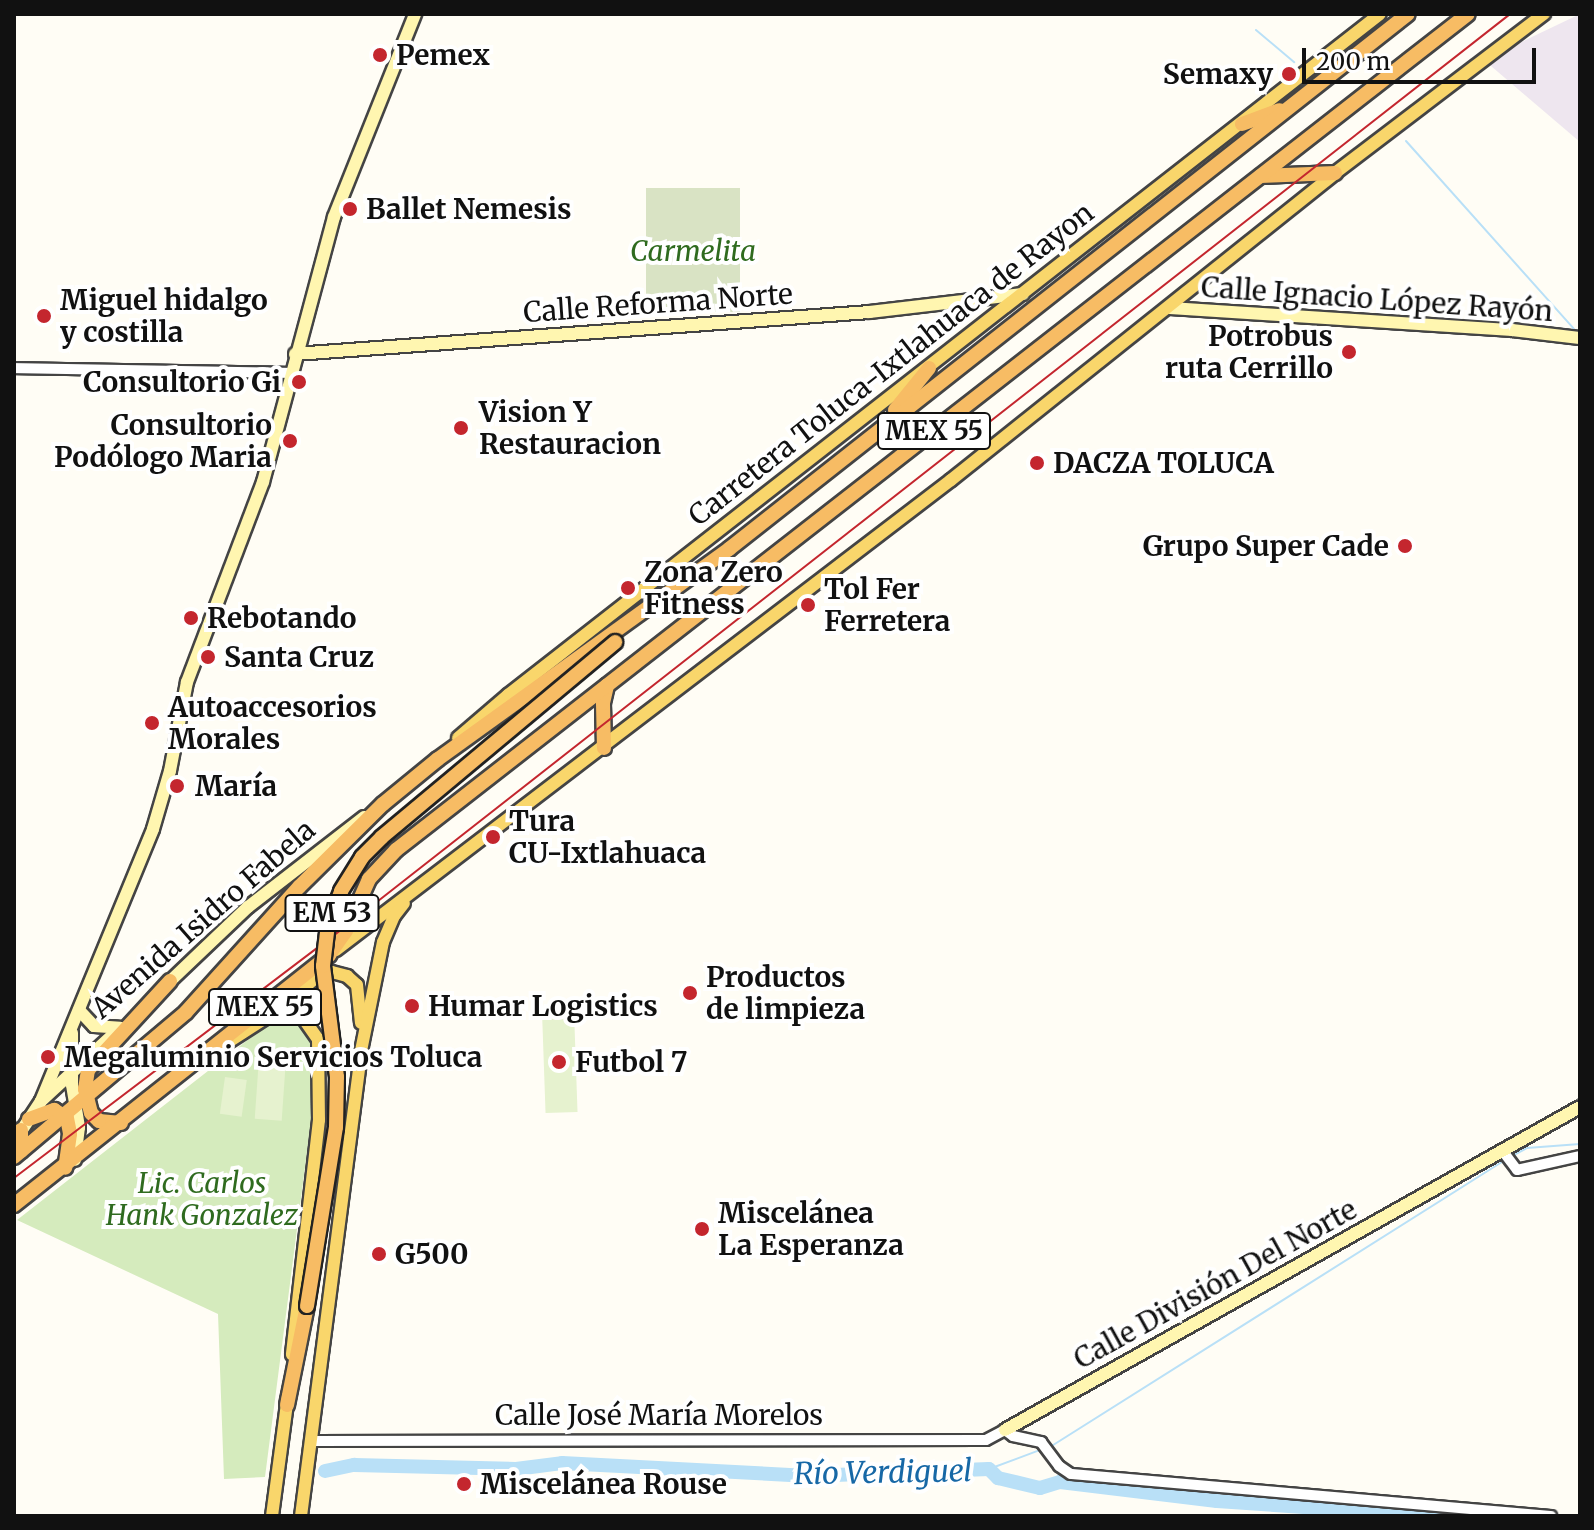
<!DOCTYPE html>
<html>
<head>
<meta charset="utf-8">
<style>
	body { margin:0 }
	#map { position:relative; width:1594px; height:1530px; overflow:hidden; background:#fffdf5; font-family:Merriweather,serif }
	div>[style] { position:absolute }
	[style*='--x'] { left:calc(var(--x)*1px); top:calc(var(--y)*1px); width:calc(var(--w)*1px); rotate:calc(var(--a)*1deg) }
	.industrial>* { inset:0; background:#eee6ef }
	.green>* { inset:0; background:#d5ebbd }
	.cemetery>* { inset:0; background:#d9e3c4; transform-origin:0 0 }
	.pitch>* { inset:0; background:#e6f2cf; transform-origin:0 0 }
	.stream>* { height:2px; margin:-1px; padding:0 1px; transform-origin:1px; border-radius:1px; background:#b9e0f7 }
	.river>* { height:14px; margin:-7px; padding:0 7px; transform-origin:7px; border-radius:7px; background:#b9e0f7 }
	.roads { filter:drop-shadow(2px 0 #444) drop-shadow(-2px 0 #444) drop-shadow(0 2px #444) drop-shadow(0 -2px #444) }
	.tertiary>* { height:10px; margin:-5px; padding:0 5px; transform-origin:5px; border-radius:5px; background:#fff }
	.secondary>* { height:12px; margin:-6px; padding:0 6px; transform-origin:6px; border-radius:6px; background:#fff6b0 }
	.primary>* { height:12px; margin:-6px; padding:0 6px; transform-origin:6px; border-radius:6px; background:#f9d66b }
	.trunk>* { height:14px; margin:-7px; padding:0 7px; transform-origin:7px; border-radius:7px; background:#f7bc64 }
	.rail>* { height:2px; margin:-1px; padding:0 1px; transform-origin:1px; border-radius:1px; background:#c4262e }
	.bridges { filter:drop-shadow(2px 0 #222) drop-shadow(-2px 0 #222) drop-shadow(0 2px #222) drop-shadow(0 -2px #222) }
	.trunk-bridge>* { height:14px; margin:-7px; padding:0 7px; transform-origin:7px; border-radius:7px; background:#f7bc64 }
	.dots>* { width:22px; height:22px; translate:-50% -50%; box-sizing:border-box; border:4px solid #fff; border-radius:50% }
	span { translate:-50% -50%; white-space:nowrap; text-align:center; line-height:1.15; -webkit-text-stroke:8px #fff; paint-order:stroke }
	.shield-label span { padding:2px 6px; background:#fff; border:2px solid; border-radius:6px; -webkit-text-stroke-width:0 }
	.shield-label { font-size:26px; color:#111; font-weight:700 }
	.poi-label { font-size:28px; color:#111; font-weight:700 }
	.left { translate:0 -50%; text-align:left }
	.right { translate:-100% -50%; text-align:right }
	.park-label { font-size:28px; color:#2f6b1f; font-style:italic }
	.street-label { font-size:28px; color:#111 }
	.water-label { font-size:30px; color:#1768a6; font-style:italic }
	.frame { position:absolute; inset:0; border:16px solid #111; pointer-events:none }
	.scale { position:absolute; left:1302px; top:48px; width:234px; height:36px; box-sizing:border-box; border:4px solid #111; border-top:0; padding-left:10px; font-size:24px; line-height:28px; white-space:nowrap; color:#111; -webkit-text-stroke:6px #fff; paint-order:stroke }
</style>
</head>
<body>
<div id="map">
	<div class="industrial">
		<div style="clip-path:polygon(1580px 14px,1580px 142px,1484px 60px)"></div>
	</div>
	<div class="green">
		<div style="clip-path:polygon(277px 1017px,299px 1026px,309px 1039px,313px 1052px,312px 1113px,265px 1477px,224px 1479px,218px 1314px,17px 1220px)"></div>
	</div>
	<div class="cemetery">
		<div style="left:740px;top:188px;width:124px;height:94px;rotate:90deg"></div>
	</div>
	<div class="pitch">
		<div style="left:574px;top:1011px;width:101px;height:32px;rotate:88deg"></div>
		<div style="left:259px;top:1058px;width:27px;height:61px;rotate:4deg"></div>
		<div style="left:225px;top:1077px;width:22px;height:37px;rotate:8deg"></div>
	</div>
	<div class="stream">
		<div style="--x:1256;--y:30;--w:50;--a:40.1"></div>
		<div style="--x:1406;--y:141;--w:252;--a:48.2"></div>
		<div style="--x:1510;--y:1157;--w:19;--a:-28"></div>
		<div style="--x:1527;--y:1148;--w:53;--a:-4.3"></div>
		<div style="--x:1050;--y:1447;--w:538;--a:-32.24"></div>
		<div style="--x:989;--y:1469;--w:54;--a:-20.4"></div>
	</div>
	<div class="river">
		<div style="--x:325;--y:1471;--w:30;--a:-12"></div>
		<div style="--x:354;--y:1465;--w:162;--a:1.4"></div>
		<div style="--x:516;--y:1469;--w:46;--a:-7.4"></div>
		<div style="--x:562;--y:1463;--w:247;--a:3"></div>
		<div style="--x:809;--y:1476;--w:180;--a:-2.2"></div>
		<div style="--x:989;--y:1469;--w:13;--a:45"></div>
		<div style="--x:998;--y:1478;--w:43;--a:13.4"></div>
		<div style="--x:1040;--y:1488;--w:21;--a:-17"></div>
		<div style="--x:1060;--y:1482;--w:158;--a:6.9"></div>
		<div style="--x:1217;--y:1501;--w:219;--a:3.9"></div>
	</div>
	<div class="roads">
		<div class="tertiary">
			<div style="--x:14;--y:368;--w:276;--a:1"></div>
			<div style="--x:1502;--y:1150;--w:25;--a:53"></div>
			<div style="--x:1517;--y:1170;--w:65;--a:-12.5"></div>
			<div style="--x:310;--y:1441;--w:676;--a:-0.08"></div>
			<div style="--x:986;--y:1440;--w:21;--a:-28"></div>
			<div style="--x:1005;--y:1430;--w:10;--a:37"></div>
			<div style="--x:1013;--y:1436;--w:29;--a:12"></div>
			<div style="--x:1041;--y:1442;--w:30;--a:53"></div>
			<div style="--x:1059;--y:1466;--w:14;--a:34"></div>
			<div style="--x:1071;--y:1474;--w:482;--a:5"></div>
		</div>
		<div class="secondary">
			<div style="--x:1170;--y:308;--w:343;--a:3.7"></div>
			<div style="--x:1512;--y:330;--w:68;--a:6.7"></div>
			<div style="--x:295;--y:354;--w:576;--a:-4.18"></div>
			<div style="--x:869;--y:312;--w:155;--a:-6.7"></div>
			<div style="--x:165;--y:986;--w:115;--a:-43.6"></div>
			<div style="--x:248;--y:907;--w:147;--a:-37.8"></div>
			<div style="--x:79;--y:1010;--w:22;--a:47"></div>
			<div style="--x:94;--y:1026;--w:26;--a:4"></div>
			<div style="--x:72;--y:1033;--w:52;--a:90"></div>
			<div style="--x:72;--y:1085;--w:43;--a:80.5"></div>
			<div style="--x:79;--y:1127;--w:33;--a:97"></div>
			<div style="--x:41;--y:1101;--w:294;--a:-67.6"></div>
			<div style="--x:153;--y:829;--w:60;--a:-73.7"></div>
			<div style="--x:170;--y:771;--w:91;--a:-79.2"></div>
			<div style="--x:187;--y:682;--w:214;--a:-69.2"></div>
			<div style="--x:263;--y:482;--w:274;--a:-75"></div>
			<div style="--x:334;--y:217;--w:219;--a:-68.2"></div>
			<div style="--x:14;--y:1142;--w:49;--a:-56.6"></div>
			<div style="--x:41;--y:1101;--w:106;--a:-42.7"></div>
			<div style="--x:1005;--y:1430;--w:660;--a:-29.32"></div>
		</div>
		<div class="primary">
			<div style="--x:458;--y:738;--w:66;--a:-40.7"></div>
			<div style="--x:508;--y:695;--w:1106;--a:-37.99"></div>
			<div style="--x:336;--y:950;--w:774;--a:-37.39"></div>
			<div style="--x:951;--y:480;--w:492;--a:-38.6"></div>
			<div style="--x:1335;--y:173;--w:263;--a:-37.3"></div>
			<div style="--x:307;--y:1019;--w:17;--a:-103"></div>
			<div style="--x:303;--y:1002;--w:15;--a:-82"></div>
			<div style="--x:305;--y:987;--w:18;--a:-41"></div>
			<div style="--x:319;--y:975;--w:13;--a:-13"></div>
			<div style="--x:332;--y:972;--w:16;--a:15"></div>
			<div style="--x:347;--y:976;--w:13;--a:42"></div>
			<div style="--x:357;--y:985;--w:38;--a:84"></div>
			<div style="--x:230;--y:1041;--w:61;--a:-32.9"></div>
			<div style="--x:281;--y:1008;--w:21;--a:19"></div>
			<div style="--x:301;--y:1015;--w:29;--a:55"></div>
			<div style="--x:318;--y:1039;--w:81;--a:89.3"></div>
			<div style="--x:319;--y:1120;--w:236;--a:96.6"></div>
			<div style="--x:272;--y:1516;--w:121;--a:-82.4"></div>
			<div style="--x:301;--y:1516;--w:469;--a:-82.6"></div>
			<div style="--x:361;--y:1051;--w:111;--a:-78.6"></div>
			<div style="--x:383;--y:942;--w:28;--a:-67"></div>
			<div style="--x:394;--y:916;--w:16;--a:-52"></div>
		</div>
		<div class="trunk">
			<div style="--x:1242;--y:124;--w:40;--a:-20.2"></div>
			<div style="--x:1261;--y:176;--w:74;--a:-2.3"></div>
			<div style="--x:895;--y:410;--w:54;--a:-51"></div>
			<div style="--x:604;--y:748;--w:45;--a:-91.3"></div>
			<div style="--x:603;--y:703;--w:18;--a:-77"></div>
			<div style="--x:29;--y:1119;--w:27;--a:-20"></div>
			<div style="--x:54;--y:1110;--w:15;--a:32"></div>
			<div style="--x:67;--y:1118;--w:16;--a:79"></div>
			<div style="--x:70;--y:1134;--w:34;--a:98"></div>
			<div style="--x:121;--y:1123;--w:22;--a:-175"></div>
			<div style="--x:99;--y:1121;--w:11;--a:-135"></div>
			<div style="--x:91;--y:1113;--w:25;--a:-104"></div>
			<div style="--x:85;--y:1089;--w:19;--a:-81"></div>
			<div style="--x:88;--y:1070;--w:121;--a:-47.3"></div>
			<div style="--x:21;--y:1130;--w:21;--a:90"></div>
			<div style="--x:14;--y:1157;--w:225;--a:-40.1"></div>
			<div style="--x:186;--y:1012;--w:169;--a:-47.9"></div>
			<div style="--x:299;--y:887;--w:118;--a:-44.7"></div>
			<div style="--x:383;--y:804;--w:71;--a:-39.3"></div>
			<div style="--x:438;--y:759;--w:359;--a:-35.8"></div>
			<div style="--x:729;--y:549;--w:864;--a:-38.24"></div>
			<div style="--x:14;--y:1205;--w:402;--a:-38.4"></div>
			<div style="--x:329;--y:955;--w:29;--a:-55"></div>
			<div style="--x:346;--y:931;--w:57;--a:-66.1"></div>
			<div style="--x:369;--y:879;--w:40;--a:-47"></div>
			<div style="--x:396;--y:850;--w:1359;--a:-37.95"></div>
			<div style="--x:287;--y:1405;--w:101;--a:-78.6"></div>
		</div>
	</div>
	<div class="rail">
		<div style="--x:14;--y:1178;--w:422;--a:-37.2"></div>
		<div style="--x:350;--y:923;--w:1474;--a:-38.08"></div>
	</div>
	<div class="bridges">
		<div class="trunk-bridge">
			<div style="--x:307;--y:1306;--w:181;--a:-80.8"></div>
			<div style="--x:336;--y:1127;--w:50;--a:-88.9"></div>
			<div style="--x:337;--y:1077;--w:112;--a:-97.2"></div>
			<div style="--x:323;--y:966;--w:42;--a:-83.2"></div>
			<div style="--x:328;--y:924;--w:35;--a:-68"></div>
			<div style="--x:341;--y:891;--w:40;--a:-58"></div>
			<div style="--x:362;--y:857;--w:28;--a:-45"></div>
			<div style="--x:382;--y:837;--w:304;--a:-39.9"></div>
		</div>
	</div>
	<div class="dots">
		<div style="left:380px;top:55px;background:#c4262e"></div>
		<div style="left:1289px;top:74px;background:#c4262e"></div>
		<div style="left:350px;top:209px;background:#c4262e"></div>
		<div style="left:44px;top:316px;background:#c4262e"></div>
		<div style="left:1349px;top:352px;background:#c4262e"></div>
		<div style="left:299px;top:382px;background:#c4262e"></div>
		<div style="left:461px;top:428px;background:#c4262e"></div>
		<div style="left:290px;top:441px;background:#c4262e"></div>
		<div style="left:1037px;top:463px;background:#c4262e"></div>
		<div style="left:1405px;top:546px;background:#c4262e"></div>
		<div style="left:628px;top:588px;background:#c4262e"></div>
		<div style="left:808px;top:605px;background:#c4262e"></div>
		<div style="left:191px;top:618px;background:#c4262e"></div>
		<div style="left:208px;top:657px;background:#c4262e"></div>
		<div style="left:152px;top:723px;background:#c4262e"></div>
		<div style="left:177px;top:786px;background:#c4262e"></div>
		<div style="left:493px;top:837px;background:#c4262e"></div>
		<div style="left:690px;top:993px;background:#c4262e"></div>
		<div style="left:412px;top:1006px;background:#c4262e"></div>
		<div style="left:48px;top:1057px;background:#c4262e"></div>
		<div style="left:559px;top:1062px;background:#c4262e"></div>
		<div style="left:702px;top:1229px;background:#c4262e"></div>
		<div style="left:379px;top:1254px;background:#c4262e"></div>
		<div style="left:464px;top:1484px;background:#c4262e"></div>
	</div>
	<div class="shield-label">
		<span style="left:934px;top:431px">MEX 55</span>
		<span style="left:332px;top:913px">EM 53</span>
		<span style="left:265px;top:1007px">MEX 55</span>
	</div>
	<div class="poi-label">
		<span class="left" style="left:396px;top:55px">Pemex</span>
		<span class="right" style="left:1273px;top:74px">Semaxy</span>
		<span class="left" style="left:366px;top:209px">Ballet Nemesis</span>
		<span class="left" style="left:60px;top:316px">Miguel hidalgo<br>y costilla</span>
		<span class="right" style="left:1333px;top:352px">Potrobus<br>ruta Cerrillo</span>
		<span class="right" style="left:281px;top:382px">Consultorio Gi</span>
		<span class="left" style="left:479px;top:428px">Vision Y<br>Restauracion</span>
		<span class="right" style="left:272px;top:441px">Consultorio<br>Podólogo Maria</span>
		<span class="left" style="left:1053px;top:463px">DACZA TOLUCA</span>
		<span class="right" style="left:1389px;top:546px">Grupo Super Cade</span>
		<span class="left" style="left:644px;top:588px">Zona Zero<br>Fitness</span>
		<span class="left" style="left:824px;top:605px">Tol Fer<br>Ferretera</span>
		<span class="left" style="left:207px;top:618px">Rebotando</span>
		<span class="left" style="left:224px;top:657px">Santa Cruz</span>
		<span class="left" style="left:168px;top:723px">Autoaccesorios<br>Morales</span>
		<span class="left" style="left:195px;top:786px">María</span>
		<span class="left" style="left:509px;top:837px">Tura<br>CU-Ixtlahuaca</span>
		<span class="left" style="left:706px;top:993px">Productos<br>de limpieza</span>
		<span class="left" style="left:428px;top:1006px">Humar Logistics</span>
		<span class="left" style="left:64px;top:1057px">Megaluminio Servicios Toluca</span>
		<span class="left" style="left:575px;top:1062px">Futbol 7</span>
		<span class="left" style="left:718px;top:1229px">Miscelánea<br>La Esperanza</span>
		<span class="left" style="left:395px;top:1254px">G500</span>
		<span class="left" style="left:480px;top:1484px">Miscelánea Rouse</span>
	</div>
	<div class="park-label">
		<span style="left:693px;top:251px">Carmelita</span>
		<span style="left:202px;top:1199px">Lic. Carlos<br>Hank Gonzalez</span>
	</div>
	<div class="street-label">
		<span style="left:1377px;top:299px;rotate:4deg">Calle Ignacio López Rayón</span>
		<span style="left:658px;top:303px;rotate:-4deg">Calle Reforma Norte</span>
		<span style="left:891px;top:364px;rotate:-38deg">Carretera Toluca-Ixtlahuaca de Rayon</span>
		<span style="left:203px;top:919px;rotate:-41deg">Avenida Isidro Fabela</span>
		<span style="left:1215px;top:1284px;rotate:-29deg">Calle División Del Norte</span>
		<span style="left:659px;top:1415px">Calle José María Morelos</span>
	</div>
	<div class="water-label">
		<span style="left:883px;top:1472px;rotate:-1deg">Río Verdiguel</span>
	</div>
	<div class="frame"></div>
	<div class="scale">200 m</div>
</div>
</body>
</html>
